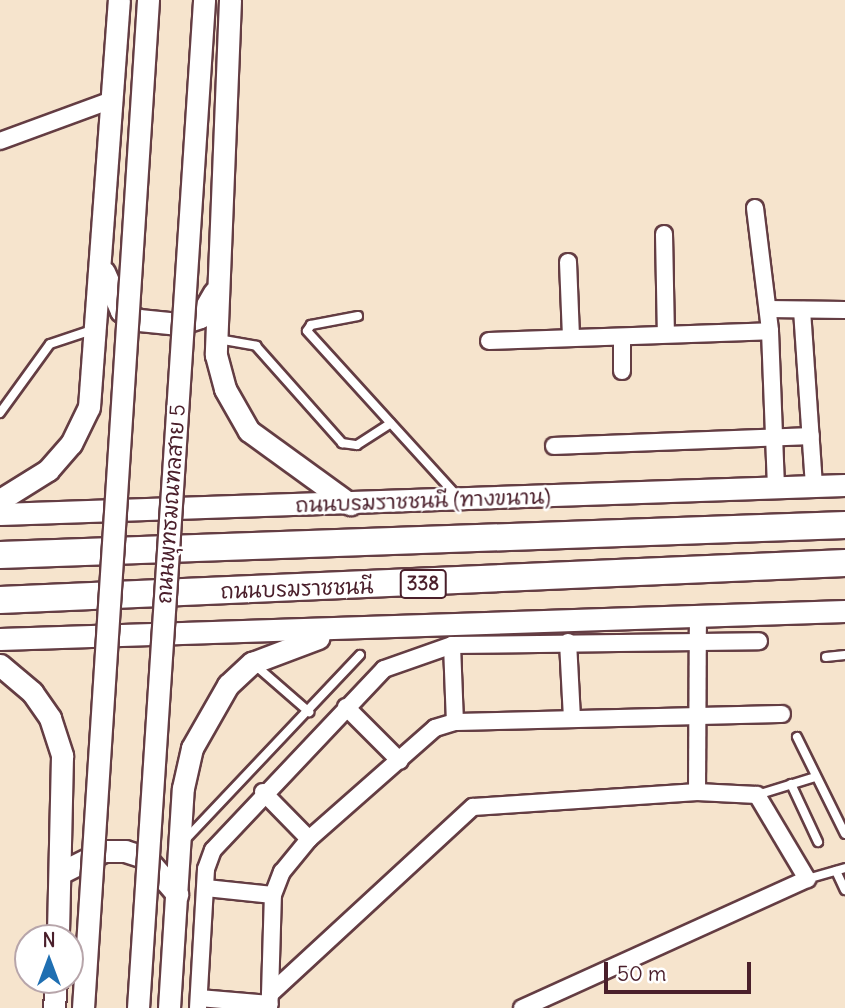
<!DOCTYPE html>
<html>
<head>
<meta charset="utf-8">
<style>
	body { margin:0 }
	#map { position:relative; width:845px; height:1008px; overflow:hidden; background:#f6e4cd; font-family:Delius,"Playpen Sans Thai",sans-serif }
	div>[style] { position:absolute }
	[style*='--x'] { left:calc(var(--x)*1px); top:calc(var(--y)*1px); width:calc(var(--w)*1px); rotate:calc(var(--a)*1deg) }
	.roads { filter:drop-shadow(2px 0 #643d43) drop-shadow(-2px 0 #643d43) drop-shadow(0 2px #643d43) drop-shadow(0 -2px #643d43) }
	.service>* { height:8px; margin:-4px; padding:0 4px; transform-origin:4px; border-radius:4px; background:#fff }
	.minor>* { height:16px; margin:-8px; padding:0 8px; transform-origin:8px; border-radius:8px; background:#fff }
	.secondary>* { height:21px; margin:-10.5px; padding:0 10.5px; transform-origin:10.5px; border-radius:10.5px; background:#fff }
	.trunk>* { height:26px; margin:-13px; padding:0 13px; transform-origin:13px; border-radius:13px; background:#fff }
	.bridges { filter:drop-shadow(2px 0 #643d43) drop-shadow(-2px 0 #643d43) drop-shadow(0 2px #643d43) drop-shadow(0 -2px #643d43) }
	.secondary-bridge>* { height:21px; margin:-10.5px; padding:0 10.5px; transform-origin:10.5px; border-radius:10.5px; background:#fff }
	span { translate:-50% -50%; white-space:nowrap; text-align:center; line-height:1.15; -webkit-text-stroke:5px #fff; paint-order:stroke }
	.shield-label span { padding:2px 5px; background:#fff; border:2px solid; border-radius:5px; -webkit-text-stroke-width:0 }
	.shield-label { font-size:19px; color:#4a1f2b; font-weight:700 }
	.street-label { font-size:21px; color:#4a1f2b }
	.north { position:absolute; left:14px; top:924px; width:70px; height:70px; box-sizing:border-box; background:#fff; border:2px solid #b7a5aa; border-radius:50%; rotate:0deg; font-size:19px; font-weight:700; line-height:28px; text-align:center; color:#4a1f2b }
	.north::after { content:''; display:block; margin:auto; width:24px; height:32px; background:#1f6fb2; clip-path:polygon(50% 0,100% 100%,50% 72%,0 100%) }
	.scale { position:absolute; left:604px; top:962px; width:147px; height:32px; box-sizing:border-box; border:4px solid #4a1f2b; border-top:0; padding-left:9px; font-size:21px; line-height:24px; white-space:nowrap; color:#4a1f2b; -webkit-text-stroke:5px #fff; paint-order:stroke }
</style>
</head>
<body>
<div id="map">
	<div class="roads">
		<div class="service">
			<div style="--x:358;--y:316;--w:48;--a:169.2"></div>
			<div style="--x:311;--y:325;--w:7;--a:124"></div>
			<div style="--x:307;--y:331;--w:223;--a:47.7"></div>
			<div style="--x:218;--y:339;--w:39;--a:10"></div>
			<div style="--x:256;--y:346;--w:130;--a:48.4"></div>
			<div style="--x:342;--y:443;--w:15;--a:8"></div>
			<div style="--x:357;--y:445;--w:40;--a:-32.9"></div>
			<div style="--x:0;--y:413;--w:85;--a:-54.1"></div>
			<div style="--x:50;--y:344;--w:47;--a:-18.4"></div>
			<div style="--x:826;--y:657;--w:19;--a:-6"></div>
			<div style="--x:255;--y:665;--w:72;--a:41"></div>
			<div style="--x:797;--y:737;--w:108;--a:63.7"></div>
			<div style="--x:791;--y:784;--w:64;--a:65"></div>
			<div style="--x:757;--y:795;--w:61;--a:-17.2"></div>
			<div style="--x:184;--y:841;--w:256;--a:-46.6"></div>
			<div style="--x:836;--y:871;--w:21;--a:65"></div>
			<div style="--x:807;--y:879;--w:40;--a:-16"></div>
		</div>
		<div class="minor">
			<div style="--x:0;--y:141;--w:119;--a:-20.1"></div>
			<div style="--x:755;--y:208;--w:124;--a:83"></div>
			<div style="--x:770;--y:331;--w:157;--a:87.8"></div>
			<div style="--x:664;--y:234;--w:100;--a:88.9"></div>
			<div style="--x:568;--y:262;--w:75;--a:87.7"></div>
			<div style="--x:768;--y:309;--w:77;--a:0.7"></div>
			<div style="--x:802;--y:310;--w:176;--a:86.1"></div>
			<div style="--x:622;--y:337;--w:34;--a:90"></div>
			<div style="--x:489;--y:341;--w:281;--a:-2"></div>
			<div style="--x:554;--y:446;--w:257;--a:-2.2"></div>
			<div style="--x:568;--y:642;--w:77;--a:87"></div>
			<div style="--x:452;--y:645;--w:77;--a:87.8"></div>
			<div style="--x:346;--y:707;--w:76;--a:45"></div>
			<div style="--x:263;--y:792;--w:66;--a:45.6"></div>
			<div style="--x:697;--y:792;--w:176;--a:-89.7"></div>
			<div style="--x:206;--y:888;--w:67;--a:6"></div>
			<div style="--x:270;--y:994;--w:99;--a:-88.3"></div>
			<div style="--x:273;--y:895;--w:25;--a:-69"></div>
			<div style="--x:282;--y:872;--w:43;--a:-50.7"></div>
			<div style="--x:309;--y:839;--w:168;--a:-41.4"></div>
			<div style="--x:435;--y:728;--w:21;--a:-17"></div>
			<div style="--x:455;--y:722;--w:327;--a:-1.4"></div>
			<div style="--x:199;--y:998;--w:71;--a:4.8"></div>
			<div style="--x:198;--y:1008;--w:139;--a:-86.7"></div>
			<div style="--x:206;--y:869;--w:20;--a:-70"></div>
			<div style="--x:213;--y:850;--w:249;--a:-46.6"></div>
			<div style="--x:384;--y:669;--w:72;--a:-19.4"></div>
			<div style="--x:452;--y:645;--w:307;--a:-0.7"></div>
			<div style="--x:269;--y:1008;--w:14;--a:-86"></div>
			<div style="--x:270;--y:994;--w:276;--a:-42.7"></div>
			<div style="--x:473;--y:807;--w:225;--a:-3.8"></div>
			<div style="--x:697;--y:792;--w:60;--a:2.9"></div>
			<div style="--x:757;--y:795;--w:98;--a:59.2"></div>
			<div style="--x:807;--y:879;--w:313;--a:155.6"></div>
		</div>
		<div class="secondary">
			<div style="--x:230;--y:0;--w:355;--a:92.3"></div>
			<div style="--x:216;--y:355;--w:35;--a:75"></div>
			<div style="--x:225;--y:389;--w:48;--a:60.3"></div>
			<div style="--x:249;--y:431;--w:125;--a:35.9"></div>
			<div style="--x:104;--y:272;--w:43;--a:66.4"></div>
			<div style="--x:121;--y:311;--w:20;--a:27"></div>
			<div style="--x:139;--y:320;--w:40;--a:5.7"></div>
			<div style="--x:179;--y:324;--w:22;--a:-18"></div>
			<div style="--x:200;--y:317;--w:28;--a:-60"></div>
			<div style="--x:0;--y:500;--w:57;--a:-32"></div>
			<div style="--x:48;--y:470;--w:35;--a:-49"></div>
			<div style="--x:71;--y:444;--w:41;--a:-64.1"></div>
			<div style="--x:89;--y:407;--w:408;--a:-85.8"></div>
			<div style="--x:0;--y:514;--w:845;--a:-1.97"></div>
			<div style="--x:0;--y:639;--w:845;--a:-1.9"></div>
			<div style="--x:0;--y:665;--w:42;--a:40.2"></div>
			<div style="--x:32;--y:692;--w:32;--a:55"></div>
			<div style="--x:50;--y:718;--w:40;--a:72"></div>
			<div style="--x:62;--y:756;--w:182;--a:91.3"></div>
			<div style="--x:62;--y:872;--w:47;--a:-26.6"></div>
			<div style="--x:104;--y:851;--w:21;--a:0"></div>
			<div style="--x:125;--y:851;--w:22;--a:18"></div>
			<div style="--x:146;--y:858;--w:48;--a:49.3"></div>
			<div style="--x:54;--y:1008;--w:28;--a:-86"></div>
			<div style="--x:169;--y:1008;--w:220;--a:-86.4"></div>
			<div style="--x:183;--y:788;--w:41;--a:-77.3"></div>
			<div style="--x:192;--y:748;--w:73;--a:-60.3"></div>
			<div style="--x:228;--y:685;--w:33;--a:-43"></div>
			<div style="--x:252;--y:663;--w:71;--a:-20.7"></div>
		</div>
		<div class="trunk">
			<div style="--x:0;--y:555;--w:846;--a:-2.03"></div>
			<div style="--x:0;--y:600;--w:846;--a:-2.51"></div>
		</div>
	</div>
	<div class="bridges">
		<div class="secondary-bridge">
			<div style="--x:83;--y:1008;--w:1010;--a:-86.31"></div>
			<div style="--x:138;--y:1008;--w:1010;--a:-86.25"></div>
		</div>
	</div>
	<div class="shield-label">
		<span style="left:423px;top:584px">338</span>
	</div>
	<div class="street-label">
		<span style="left:423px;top:501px;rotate:-2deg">ถนนบรมราชชนนี (ทางขนาน)</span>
		<span style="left:171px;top:504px;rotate:-86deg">ถนนพุทธมณฑลสาย 5</span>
		<span style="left:297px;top:589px;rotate:-2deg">ถนนบรมราชชนนี</span>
	</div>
	<div class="north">N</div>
	<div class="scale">50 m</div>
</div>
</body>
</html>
